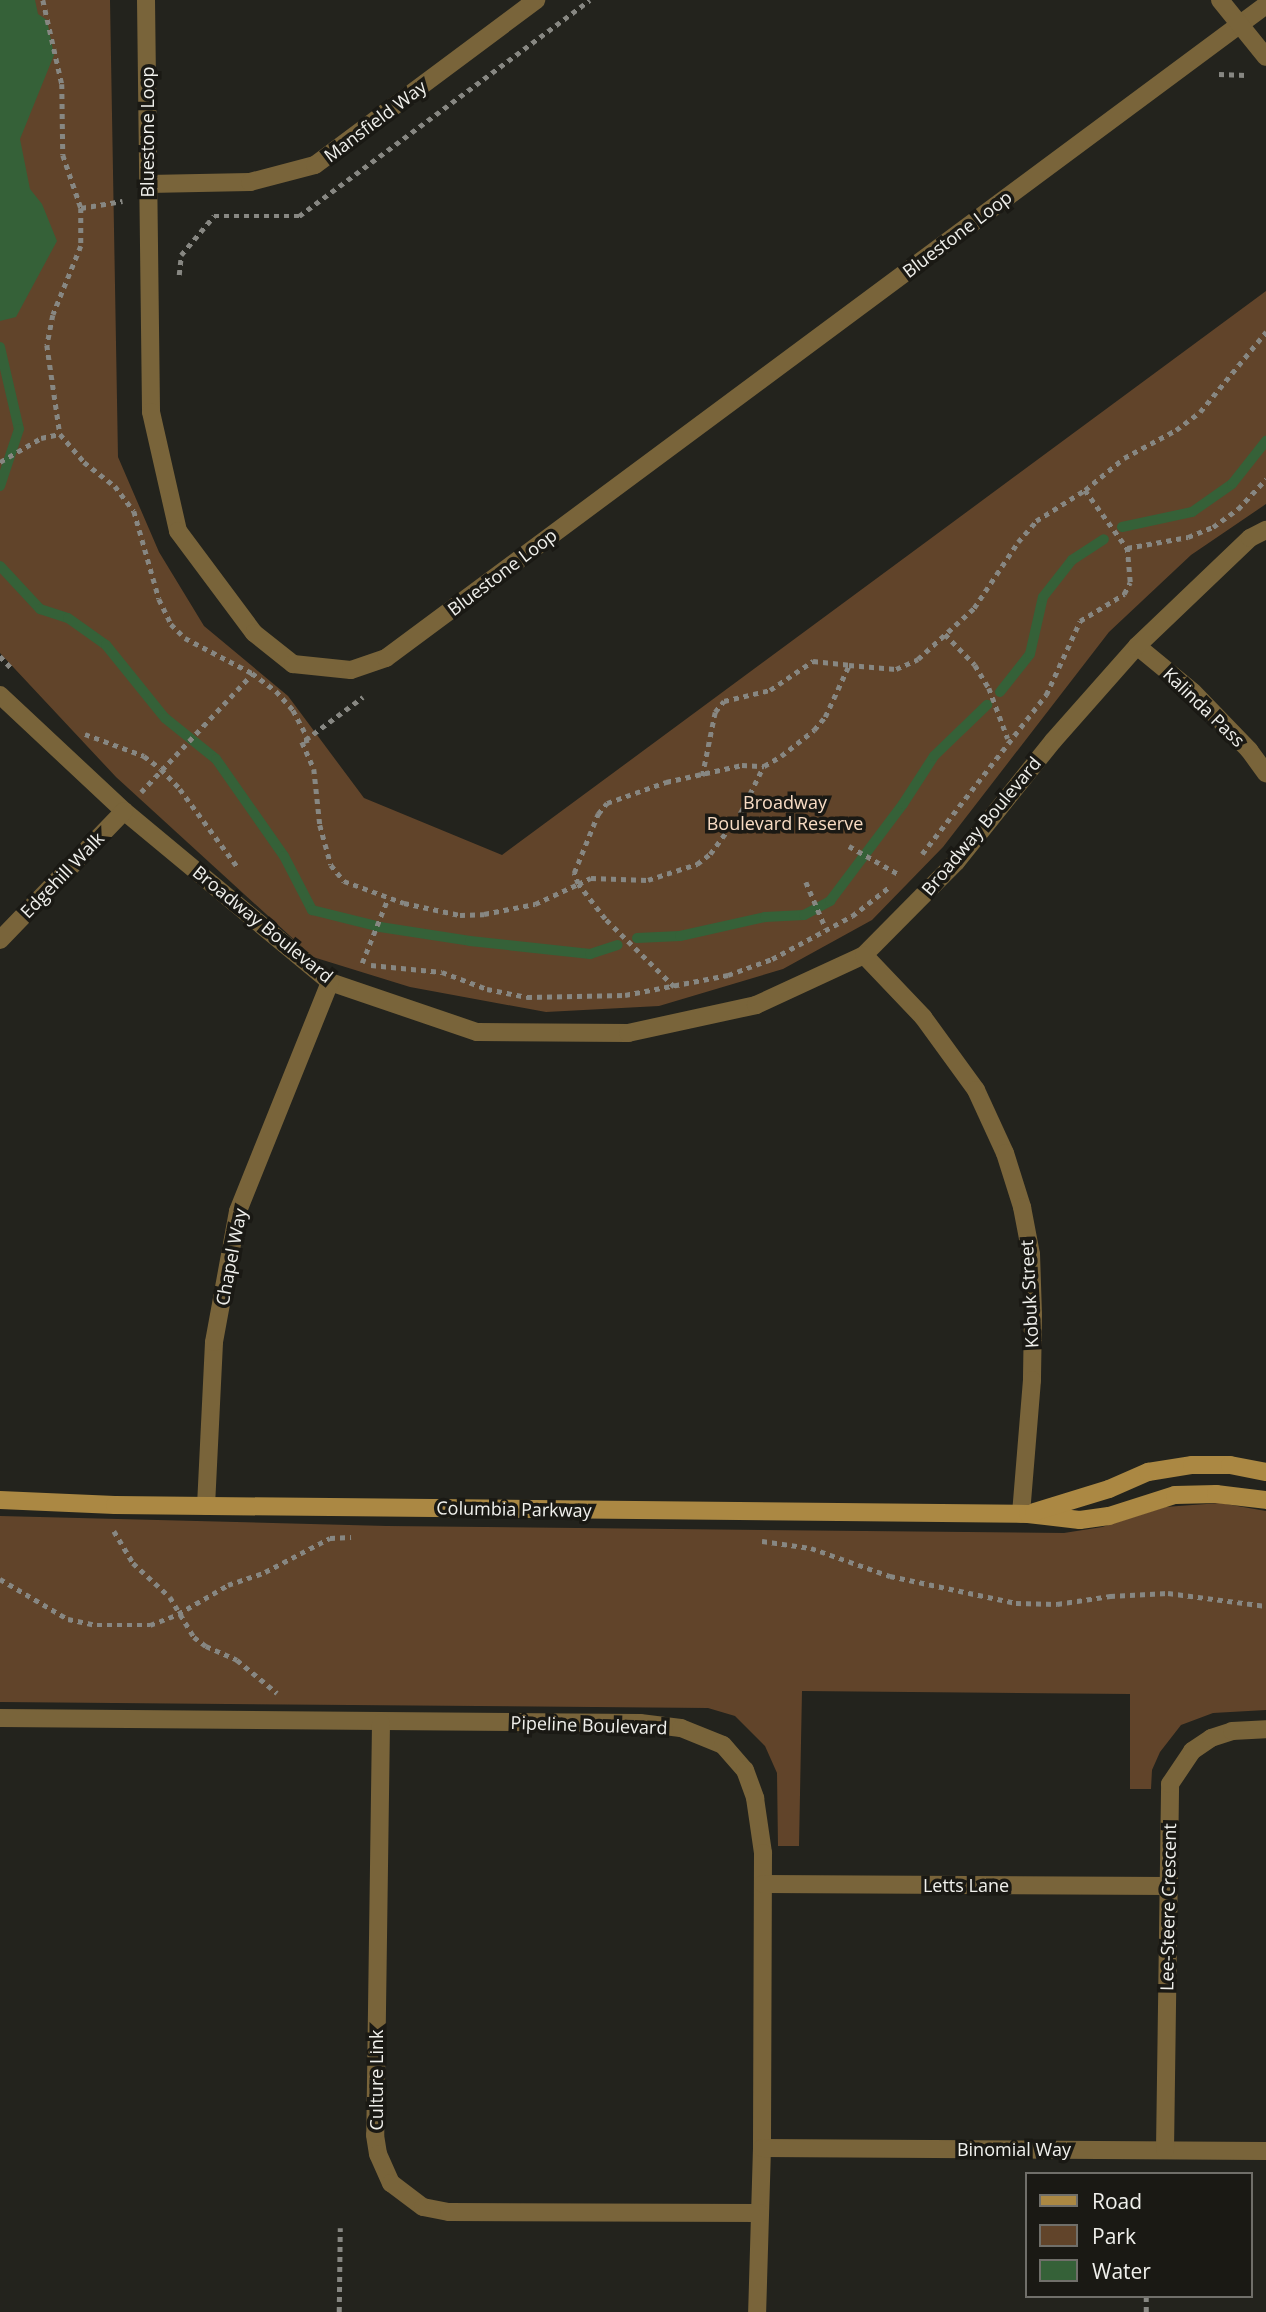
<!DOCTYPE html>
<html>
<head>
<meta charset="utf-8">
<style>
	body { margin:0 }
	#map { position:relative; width:1266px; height:2312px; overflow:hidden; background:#23231d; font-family:"Open Sans",sans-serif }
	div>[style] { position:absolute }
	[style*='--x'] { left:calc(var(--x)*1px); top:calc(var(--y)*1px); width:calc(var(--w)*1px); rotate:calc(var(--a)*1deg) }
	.green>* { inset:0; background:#61442a }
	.water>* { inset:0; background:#356138 }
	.stream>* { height:10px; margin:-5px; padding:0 5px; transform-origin:5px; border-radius:5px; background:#356138 }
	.path>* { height:4.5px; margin-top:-2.25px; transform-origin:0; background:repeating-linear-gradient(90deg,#878782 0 5px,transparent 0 10px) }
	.street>* { height:18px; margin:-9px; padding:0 9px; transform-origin:9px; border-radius:9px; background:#79643a }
	.secondary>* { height:18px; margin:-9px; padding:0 9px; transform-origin:9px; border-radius:9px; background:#ab8843 }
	span { translate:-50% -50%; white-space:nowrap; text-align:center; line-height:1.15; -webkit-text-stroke:7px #1a1914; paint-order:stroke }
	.street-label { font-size:18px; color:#f0f0ec }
	.park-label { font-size:18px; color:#f8dcc4 }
	.legend { position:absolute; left:1025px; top:2172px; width:228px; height:126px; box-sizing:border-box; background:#1a1914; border:2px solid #706f6a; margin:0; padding:9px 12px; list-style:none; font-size:21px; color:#f0f0ec }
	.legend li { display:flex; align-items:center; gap:14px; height:35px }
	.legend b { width:35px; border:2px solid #706f6a }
</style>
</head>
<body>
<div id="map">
	<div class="green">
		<div style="clip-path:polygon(0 0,110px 0,118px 457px,159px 552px,204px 626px,288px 696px,364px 798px,502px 855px,1266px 291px,1266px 504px,1191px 555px,1109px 632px,943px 847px,872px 920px,783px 969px,659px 1006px,546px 1012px,410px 987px,313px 957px,116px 777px,0 653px)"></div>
		<div style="clip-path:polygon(1220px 1503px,1266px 1511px,1266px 1710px,1213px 1713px,1181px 1725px,1160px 1752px,1152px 1770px,1151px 1789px,1130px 1789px,1130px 1694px,802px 1691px,799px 1846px,778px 1846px,777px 1773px,765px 1746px,735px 1716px,708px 1708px,0 1702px,0 1516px,387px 1526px,1064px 1533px,1102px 1527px,1165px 1507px)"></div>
	</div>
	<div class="water">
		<div style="clip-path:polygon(0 0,35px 0,38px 14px,47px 20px,54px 55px,20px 139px,30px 189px,42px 204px,57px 241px,16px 317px,0 321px)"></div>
	</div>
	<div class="stream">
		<div style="--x:0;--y:347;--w:84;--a:77"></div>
		<div style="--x:19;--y:429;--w:60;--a:108.4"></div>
		<div style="--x:1122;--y:527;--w:72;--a:-12.1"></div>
		<div style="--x:1192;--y:512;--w:49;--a:-35"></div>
		<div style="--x:1232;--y:484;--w:55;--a:-51.7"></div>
		<div style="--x:0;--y:566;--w:59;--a:47.1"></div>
		<div style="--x:40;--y:609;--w:29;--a:18"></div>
		<div style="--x:68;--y:618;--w:47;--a:35.4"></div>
		<div style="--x:106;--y:645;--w:94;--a:51.1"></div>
		<div style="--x:165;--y:718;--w:65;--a:38.8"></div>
		<div style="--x:216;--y:759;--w:118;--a:55"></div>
		<div style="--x:284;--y:856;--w:61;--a:62.6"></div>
		<div style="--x:312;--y:910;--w:70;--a:14"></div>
		<div style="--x:380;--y:927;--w:91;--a:8.8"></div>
		<div style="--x:470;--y:941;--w:121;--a:6.2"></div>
		<div style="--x:590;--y:954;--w:29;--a:-18"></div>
		<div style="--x:1000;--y:692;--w:48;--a:-51.7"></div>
		<div style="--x:1030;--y:654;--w:58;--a:-77.2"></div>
		<div style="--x:1043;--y:597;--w:47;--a:-51.9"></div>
		<div style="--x:1072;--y:560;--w:38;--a:-33"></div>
		<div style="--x:637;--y:938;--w:43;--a:-2.7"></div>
		<div style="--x:680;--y:936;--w:87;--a:-12.6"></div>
		<div style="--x:765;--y:917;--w:39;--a:-3"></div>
		<div style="--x:804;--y:915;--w:30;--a:-28"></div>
		<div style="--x:830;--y:901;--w:121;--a:-53"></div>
		<div style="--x:903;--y:804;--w:57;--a:-57.1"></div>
		<div style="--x:934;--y:756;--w:74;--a:-43.9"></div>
	</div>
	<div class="path">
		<div style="--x:43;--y:0;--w:86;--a:77.3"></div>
		<div style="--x:62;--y:84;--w:71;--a:89.2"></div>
		<div style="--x:63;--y:155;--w:56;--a:71.2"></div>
		<div style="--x:81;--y:208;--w:38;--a:90"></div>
		<div style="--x:81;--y:246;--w:74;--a:112.1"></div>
		<div style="--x:53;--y:315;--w:31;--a:101"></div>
		<div style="--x:47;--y:345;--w:90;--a:81.7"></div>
		<div style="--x:60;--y:434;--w:37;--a:49"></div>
		<div style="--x:84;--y:462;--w:39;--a:38"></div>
		<div style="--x:115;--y:486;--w:31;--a:53"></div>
		<div style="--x:134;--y:511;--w:91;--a:74.1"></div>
		<div style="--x:159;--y:599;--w:28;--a:64"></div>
		<div style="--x:171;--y:624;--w:20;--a:45"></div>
		<div style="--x:185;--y:638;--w:76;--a:27.6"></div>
		<div style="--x:252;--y:673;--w:30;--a:37"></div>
		<div style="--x:276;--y:691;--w:25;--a:48"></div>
		<div style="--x:293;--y:710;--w:34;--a:62"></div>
		<div style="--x:309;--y:740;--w:7;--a:164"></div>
		<div style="--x:302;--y:742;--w:30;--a:66"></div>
		<div style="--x:314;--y:769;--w:56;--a:83.9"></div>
		<div style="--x:320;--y:825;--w:41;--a:74.6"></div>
		<div style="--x:331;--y:865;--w:21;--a:51"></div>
		<div style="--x:344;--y:881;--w:64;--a:20.1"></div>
		<div style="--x:404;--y:903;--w:57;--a:12.1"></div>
		<div style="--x:460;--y:915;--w:24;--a:-2"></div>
		<div style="--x:484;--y:914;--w:52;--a:-11.1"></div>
		<div style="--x:535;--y:904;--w:47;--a:-24.9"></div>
		<div style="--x:578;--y:884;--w:12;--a:-110"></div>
		<div style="--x:574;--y:873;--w:64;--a:-67.9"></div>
		<div style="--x:598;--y:814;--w:14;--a:-51"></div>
		<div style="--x:607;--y:803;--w:63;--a:-19.6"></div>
		<div style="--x:666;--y:782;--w:78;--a:-12.6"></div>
		<div style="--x:742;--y:765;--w:22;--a:3"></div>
		<div style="--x:764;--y:766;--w:20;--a:-30"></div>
		<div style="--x:781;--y:756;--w:42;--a:-38.2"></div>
		<div style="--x:814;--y:730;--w:17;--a:-50"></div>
		<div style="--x:825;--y:717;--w:57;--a:-65.2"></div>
		<div style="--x:849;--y:665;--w:47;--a:4.9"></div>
		<div style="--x:896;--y:669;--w:24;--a:-24"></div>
		<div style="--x:918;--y:659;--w:76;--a:-42.3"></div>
		<div style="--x:974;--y:608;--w:79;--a:-56.3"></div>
		<div style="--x:1018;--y:542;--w:28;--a:-49"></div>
		<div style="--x:1036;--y:521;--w:58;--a:-32.3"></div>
		<div style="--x:1085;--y:490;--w:50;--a:-39.4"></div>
		<div style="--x:1124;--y:458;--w:59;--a:-28.3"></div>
		<div style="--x:1176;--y:430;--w:30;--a:-37"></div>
		<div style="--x:1200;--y:412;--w:104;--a:-50.5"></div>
		<div style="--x:1219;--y:74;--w:27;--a:2"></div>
		<div style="--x:81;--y:208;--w:42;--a:-9.7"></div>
		<div style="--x:179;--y:275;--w:20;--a:-84"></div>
		<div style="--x:181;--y:255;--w:51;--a:-49.8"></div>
		<div style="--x:214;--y:216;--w:85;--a:0"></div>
		<div style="--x:299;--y:216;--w:362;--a:-36.6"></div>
		<div style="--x:0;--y:462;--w:48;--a:-30.3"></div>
		<div style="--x:41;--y:438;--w:19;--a:-12"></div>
		<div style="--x:1085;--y:490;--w:72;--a:54.1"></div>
		<div style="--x:945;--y:634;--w:43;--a:45.9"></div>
		<div style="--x:975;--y:665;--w:27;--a:59"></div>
		<div style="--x:989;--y:688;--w:54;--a:69.6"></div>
		<div style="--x:0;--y:656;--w:19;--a:47"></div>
		<div style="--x:85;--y:734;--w:63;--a:20.4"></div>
		<div style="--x:144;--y:756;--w:21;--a:37"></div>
		<div style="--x:161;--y:769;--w:28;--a:46"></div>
		<div style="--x:180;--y:789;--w:99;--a:53.6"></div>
		<div style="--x:305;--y:740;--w:72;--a:-36.6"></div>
		<div style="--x:702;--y:776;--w:65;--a:-78.5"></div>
		<div style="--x:715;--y:712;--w:14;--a:-51"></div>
		<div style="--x:724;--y:701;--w:47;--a:-13.4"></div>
		<div style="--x:770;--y:690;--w:52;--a:-34"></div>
		<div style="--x:813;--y:661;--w:36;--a:6"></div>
		<div style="--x:141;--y:792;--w:163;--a:-46.7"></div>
		<div style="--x:849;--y:846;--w:59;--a:29.6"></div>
		<div style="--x:922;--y:854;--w:202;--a:-52.1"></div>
		<div style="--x:1046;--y:695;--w:81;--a:-65.3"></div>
		<div style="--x:1080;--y:621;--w:52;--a:-31.5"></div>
		<div style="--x:1124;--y:594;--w:13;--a:-63"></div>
		<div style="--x:1130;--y:582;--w:34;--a:-95"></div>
		<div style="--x:1127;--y:548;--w:62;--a:-10.2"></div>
		<div style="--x:1188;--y:537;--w:27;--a:-22"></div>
		<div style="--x:1213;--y:527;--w:31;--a:-36"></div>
		<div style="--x:1238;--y:509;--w:41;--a:-47"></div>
		<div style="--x:806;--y:882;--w:51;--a:66.9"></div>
		<div style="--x:362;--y:963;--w:70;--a:-68.2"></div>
		<div style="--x:371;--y:965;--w:71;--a:5.6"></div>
		<div style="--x:442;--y:972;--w:48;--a:20.7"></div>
		<div style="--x:487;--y:989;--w:41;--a:11.3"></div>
		<div style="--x:527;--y:997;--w:98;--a:-1.2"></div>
		<div style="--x:625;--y:995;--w:105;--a:-11"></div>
		<div style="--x:728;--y:975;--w:47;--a:-20"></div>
		<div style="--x:772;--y:959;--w:91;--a:-28.3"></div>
		<div style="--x:852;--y:916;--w:46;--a:-37.9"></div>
		<div style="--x:674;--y:987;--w:97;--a:-135.4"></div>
		<div style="--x:605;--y:919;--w:44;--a:-127.6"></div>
		<div style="--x:578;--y:884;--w:14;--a:-25"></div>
		<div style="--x:591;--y:878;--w:57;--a:2"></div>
		<div style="--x:648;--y:880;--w:52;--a:-18.1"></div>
		<div style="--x:697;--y:864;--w:16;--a:-38"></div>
		<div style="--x:710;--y:854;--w:52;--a:-53.6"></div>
		<div style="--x:741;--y:812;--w:50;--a:-63.9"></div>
		<div style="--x:114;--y:1531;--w:37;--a:59"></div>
		<div style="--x:133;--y:1563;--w:50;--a:42.6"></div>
		<div style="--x:170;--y:1597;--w:47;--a:59"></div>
		<div style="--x:194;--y:1637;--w:15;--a:37"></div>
		<div style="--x:206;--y:1646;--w:34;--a:24"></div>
		<div style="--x:237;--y:1660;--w:52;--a:39.5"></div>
		<div style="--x:762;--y:1541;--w:49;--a:8.1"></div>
		<div style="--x:811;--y:1548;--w:84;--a:19.5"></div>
		<div style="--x:890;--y:1576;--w:129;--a:12.1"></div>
		<div style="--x:1016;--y:1603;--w:41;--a:1.4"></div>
		<div style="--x:1057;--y:1604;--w:54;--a:-8.6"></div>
		<div style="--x:1110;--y:1596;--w:58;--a:-3"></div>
		<div style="--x:1168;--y:1593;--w:99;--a:7.6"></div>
		<div style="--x:0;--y:1579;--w:79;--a:30.5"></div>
		<div style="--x:68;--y:1619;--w:30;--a:12"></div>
		<div style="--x:97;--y:1625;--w:53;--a:0"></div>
		<div style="--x:150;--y:1625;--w:30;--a:-21"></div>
		<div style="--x:178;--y:1614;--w:58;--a:-30.1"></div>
		<div style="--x:228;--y:1585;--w:39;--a:-19"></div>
		<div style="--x:265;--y:1572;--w:73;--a:-27.6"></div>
		<div style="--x:330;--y:1538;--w:21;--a:-3"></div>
		<div style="--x:339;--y:2312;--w:84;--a:-89.3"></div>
		<div style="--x:1146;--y:2312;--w:16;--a:-90"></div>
	</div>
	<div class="street">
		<div style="--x:146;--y:0;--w:412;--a:89.3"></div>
		<div style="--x:151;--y:412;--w:122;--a:77.2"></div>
		<div style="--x:178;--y:531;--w:127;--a:53.3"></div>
		<div style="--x:254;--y:633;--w:50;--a:38.5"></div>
		<div style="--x:293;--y:664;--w:58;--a:5.9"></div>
		<div style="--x:351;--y:670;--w:37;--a:-19"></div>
		<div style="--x:386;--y:658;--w:1096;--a:-36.58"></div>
		<div style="--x:1220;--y:0;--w:73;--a:51.1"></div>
		<div style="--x:148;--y:184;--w:102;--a:-1.1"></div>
		<div style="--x:250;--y:182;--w:67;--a:-14.7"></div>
		<div style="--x:315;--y:165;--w:276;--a:-36.7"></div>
		<div style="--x:1137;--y:646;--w:72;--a:39.4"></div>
		<div style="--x:1193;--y:692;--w:81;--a:46"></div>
		<div style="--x:1249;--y:750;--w:29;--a:54"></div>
		<div style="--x:0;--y:695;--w:170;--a:43.1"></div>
		<div style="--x:124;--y:811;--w:268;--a:39.7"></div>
		<div style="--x:330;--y:982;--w:155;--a:18.8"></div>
		<div style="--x:477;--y:1032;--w:151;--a:0.4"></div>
		<div style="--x:628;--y:1033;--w:131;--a:-12.3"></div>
		<div style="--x:756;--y:1005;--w:119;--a:-24.8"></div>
		<div style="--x:864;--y:955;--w:131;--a:-45.3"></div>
		<div style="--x:956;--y:862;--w:155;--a:-51.3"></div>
		<div style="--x:1053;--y:741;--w:127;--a:-48.5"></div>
		<div style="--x:1137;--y:646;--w:156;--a:-43.7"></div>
		<div style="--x:1250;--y:538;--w:18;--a:-27"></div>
		<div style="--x:0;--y:940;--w:179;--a:-46.1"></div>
		<div style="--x:864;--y:955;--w:86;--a:46.4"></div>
		<div style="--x:923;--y:1017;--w:90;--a:54"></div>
		<div style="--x:976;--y:1090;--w:69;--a:65.3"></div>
		<div style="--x:1005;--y:1153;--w:57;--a:72.5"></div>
		<div style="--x:1022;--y:1207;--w:48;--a:79.2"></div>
		<div style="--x:1031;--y:1254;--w:60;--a:88.1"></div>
		<div style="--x:1033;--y:1314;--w:66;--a:90.9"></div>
		<div style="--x:1032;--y:1380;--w:134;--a:94.7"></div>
		<div style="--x:206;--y:1506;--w:164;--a:-87.2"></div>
		<div style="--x:214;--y:1342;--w:133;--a:-79.6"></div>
		<div style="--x:238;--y:1211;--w:247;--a:-68.1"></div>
		<div style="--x:0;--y:1718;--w:640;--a:0.45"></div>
		<div style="--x:640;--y:1723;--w:41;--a:7"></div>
		<div style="--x:681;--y:1728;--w:45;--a:22"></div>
		<div style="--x:723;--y:1745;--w:33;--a:49"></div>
		<div style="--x:745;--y:1770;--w:30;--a:70"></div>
		<div style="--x:755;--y:1798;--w:56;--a:81.7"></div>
		<div style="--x:763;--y:1853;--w:295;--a:90.2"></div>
		<div style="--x:762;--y:2148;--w:164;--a:91.7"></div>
		<div style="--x:381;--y:1723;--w:412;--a:90.8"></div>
		<div style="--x:375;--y:2135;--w:19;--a:81"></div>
		<div style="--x:378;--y:2154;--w:32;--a:66"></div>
		<div style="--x:391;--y:2183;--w:40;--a:37"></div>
		<div style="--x:423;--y:2207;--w:26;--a:11"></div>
		<div style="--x:449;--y:2212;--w:311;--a:0.2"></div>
		<div style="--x:763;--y:1884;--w:405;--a:0.3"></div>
		<div style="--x:762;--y:2148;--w:504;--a:0.34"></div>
		<div style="--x:1165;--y:2150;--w:366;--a:-89.2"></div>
		<div style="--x:1170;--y:1784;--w:40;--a:-56"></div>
		<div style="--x:1192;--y:1751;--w:23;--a:-34"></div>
		<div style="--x:1211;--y:1738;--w:22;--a:-18"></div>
		<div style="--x:1232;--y:1731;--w:34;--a:-3"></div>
	</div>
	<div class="secondary">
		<div style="--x:0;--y:1500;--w:115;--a:2.5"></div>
		<div style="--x:115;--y:1505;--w:913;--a:0.56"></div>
		<div style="--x:1028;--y:1514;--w:52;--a:6.6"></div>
		<div style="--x:1080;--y:1520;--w:29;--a:-8"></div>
		<div style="--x:1109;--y:1516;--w:69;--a:-17.7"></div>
		<div style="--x:1175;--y:1495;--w:41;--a:-1.4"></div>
		<div style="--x:1216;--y:1494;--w:50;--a:6.8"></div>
		<div style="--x:1034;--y:1512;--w:78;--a:-17"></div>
		<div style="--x:1109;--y:1489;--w:43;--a:-23.6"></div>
		<div style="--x:1148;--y:1472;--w:45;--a:-9"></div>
		<div style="--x:1192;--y:1465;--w:38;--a:0"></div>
		<div style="--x:1230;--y:1465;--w:37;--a:11"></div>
	</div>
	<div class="street-label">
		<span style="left:375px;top:121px;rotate:-37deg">Mansfield Way</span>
		<span style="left:147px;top:132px;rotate:-90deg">Bluestone Loop</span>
		<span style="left:957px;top:234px;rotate:-37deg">Bluestone Loop</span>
		<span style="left:502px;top:572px;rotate:-37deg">Bluestone Loop</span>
		<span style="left:1204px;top:707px;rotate:44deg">Kalinda Pass</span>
		<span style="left:981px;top:826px;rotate:-50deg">Broadway Boulevard</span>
		<span style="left:62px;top:875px;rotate:-46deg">Edgehill Walk</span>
		<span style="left:263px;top:924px;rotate:39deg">Broadway Boulevard</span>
		<span style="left:231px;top:1257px;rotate:-79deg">Chapel Way</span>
		<span style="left:1029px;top:1294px;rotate:-93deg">Kobuk Street</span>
		<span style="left:514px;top:1509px;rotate:1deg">Columbia Parkway</span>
		<span style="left:589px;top:1725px;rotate:2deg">Pipeline Boulevard</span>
		<span style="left:966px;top:1885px">Letts Lane</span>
		<span style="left:1168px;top:1907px;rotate:-89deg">Lee-Steere Crescent</span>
		<span style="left:376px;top:2080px;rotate:-90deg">Culture Link</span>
		<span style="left:1014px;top:2149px">Binomial Way</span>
	</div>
	<div class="park-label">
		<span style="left:785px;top:813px">Broadway<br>Boulevard Reserve</span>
	</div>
	<ul class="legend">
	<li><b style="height:9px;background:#ab8843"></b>Road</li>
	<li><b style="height:19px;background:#61442a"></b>Park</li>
	<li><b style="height:19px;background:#356138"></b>Water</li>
	</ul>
</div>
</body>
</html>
